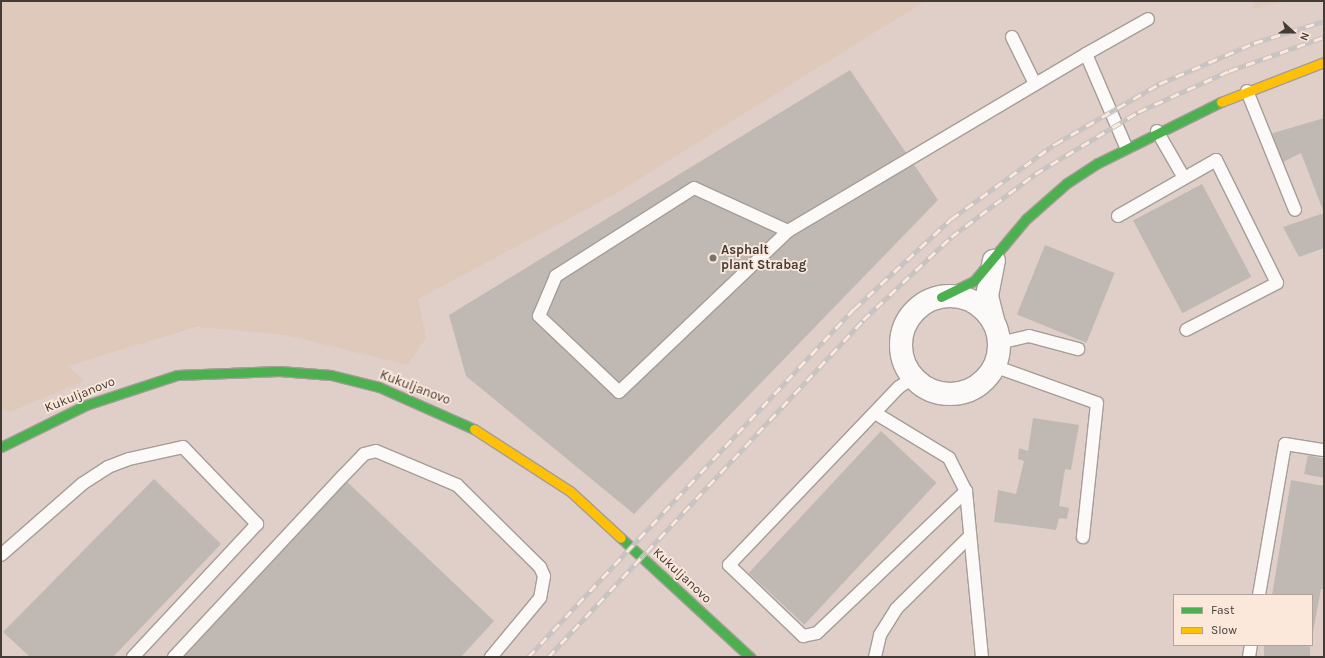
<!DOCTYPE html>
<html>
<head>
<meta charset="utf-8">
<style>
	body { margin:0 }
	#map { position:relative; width:1325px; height:658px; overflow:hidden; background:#e6dcd5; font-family:Karla,sans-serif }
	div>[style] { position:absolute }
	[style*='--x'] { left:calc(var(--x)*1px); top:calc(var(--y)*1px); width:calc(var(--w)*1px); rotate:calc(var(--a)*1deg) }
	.commercial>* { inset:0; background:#e0cec9 }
	.green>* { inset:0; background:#dfc9ba }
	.building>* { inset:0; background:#c0b9b3; transform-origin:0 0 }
	.roads { filter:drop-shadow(1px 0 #a59d97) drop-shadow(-1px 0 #a59d97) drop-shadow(0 1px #a59d97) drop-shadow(0 -1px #a59d97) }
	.lane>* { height:12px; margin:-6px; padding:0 6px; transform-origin:6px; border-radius:6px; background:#fbfaf9 }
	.street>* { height:22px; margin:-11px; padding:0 11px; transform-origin:11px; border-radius:11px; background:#fbfaf9 }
	.street>.ring { margin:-11px; padding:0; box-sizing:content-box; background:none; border:22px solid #fbfaf9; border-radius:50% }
	.fast>* { height:9px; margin:-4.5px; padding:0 4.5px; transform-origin:4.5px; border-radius:4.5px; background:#4caf50 }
	.slow>* { height:9px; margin:-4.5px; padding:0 4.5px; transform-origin:4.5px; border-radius:4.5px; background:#ffc107 }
	.rail>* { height:4.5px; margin-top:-2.25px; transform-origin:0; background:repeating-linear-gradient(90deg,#fbe8da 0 9px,#c7c3c1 0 18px); box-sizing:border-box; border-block:1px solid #c7c3c1 }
	.dots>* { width:11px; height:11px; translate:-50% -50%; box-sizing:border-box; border:2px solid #fbe8da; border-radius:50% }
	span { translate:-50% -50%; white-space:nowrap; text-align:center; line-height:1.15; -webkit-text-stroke:3.5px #fbe8da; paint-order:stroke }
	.poi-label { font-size:13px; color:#433b36; font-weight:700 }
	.left { translate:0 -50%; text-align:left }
	.street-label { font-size:13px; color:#433b36 }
	.frame { position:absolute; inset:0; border:2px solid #433b36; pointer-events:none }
	.legend { position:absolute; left:1173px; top:594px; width:140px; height:52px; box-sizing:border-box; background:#fbe8da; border:1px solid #b1a398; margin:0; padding:5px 7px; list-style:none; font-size:12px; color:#433b36 }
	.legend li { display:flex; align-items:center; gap:8px; height:20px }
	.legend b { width:20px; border:1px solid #b1a398 }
	.north { position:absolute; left:1273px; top:12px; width:40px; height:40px; -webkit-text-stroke:3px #fbe8da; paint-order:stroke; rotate:111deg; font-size:11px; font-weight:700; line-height:16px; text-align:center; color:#433b36 }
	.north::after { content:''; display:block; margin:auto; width:14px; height:18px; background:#433b36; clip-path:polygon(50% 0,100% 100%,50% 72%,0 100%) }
</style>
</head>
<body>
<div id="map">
	<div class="commercial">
		<div style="clip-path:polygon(evenodd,885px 1px,1324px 1px,1324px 657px,1px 657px,1px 399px,67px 366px,281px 303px,885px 1px,1174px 595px,1312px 595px,1312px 645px,1174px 645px,1174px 595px)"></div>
	</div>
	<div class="green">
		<div style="clip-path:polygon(1px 1px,925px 1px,615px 194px,418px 299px,426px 338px,407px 365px,286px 335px,198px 327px,68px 366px,84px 381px,10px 412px,1px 409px)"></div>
		<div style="clip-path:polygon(1255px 1px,1286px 1px,1252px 9px)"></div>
	</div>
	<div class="building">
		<div style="clip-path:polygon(850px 70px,938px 200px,634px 514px,466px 376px,449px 315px)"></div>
		<div style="clip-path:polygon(1324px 118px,1324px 213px,1301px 153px,1281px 163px,1270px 134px)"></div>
		<div style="left:1202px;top:184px;width:105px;height:78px;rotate:62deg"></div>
		<div style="clip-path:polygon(1324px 213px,1324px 248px,1299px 257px,1283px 227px)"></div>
		<div style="left:1045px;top:245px;width:75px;height:75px;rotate:22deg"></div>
		<div style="clip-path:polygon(1033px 418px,1079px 425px,1071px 470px,1065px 469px,1059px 506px,1069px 508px,1067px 519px,1059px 518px,1056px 530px,994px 522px,998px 490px,1016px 494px,1024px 461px,1018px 459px,1019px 448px,1028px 451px)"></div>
		<div style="left:881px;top:431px;width:76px;height:194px;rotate:43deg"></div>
		<div style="clip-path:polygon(1308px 455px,1324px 459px,1324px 478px,1304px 474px)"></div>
		<div style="clip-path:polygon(342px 477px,494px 621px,461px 657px,187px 657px,180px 650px)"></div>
		<div style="clip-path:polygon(154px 479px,221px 544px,113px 657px,30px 657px,3px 632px)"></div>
		<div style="clip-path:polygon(1291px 480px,1324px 486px,1324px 589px,1321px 589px,1313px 632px,1312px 595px,1272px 595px)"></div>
		<div style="left:1264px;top:645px;width:46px;height:12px"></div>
	</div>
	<div class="roads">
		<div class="lane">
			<div style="--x:1012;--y:37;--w:52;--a:63.9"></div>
			<div style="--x:1086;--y:54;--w:71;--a:-29.4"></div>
			<div style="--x:1247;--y:91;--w:128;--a:68"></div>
			<div style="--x:1157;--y:131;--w:54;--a:60.1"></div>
			<div style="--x:1118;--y:216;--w:113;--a:-29.7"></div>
			<div style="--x:1216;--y:160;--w:137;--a:63.6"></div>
			<div style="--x:1277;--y:283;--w:102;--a:152.7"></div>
			<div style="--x:788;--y:231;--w:103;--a:-155.4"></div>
			<div style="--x:694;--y:188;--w:164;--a:147.5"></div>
			<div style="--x:556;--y:276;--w:43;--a:113"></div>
			<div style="--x:539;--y:316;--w:110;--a:43.5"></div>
			<div style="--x:619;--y:392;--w:233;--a:-43.6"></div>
			<div style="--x:788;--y:231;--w:347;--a:-30.7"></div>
			<div style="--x:1086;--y:54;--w:101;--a:66.7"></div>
			<div style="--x:999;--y:343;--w:31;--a:-13"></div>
			<div style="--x:1029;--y:336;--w:51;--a:14.9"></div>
			<div style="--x:994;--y:366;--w:109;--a:19.8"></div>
			<div style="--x:1097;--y:403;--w:135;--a:96"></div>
			<div style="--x:913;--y:378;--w:17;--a:147"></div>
			<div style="--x:899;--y:387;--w:246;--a:133.7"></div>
			<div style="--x:729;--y:565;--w:103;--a:43.8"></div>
			<div style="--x:803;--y:636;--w:14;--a:-12"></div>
			<div style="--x:817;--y:633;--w:206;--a:-43.6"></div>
			<div style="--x:875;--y:413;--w:87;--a:31.3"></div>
			<div style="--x:949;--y:458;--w:37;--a:63"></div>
			<div style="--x:966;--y:491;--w:167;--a:84.5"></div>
			<div style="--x:1;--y:555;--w:108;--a:-41.2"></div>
			<div style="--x:82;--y:484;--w:31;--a:-33"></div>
			<div style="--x:108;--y:467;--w:22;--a:-21"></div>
			<div style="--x:129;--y:459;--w:55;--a:-12.5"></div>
			<div style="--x:183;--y:447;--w:107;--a:46.1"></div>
			<div style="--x:257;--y:524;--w:182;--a:133"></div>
			<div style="--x:1259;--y:595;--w:153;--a:-80.2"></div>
			<div style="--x:1285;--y:444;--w:39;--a:9"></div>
			<div style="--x:174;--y:657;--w:246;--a:-47"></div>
			<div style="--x:342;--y:477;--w:32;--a:-46"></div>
			<div style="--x:364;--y:454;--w:12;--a:-14"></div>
			<div style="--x:376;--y:451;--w:88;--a:22.8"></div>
			<div style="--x:457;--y:485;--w:117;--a:44.7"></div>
			<div style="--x:540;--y:567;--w:10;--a:66"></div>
			<div style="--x:544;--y:576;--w:22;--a:100"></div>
			<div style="--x:540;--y:598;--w:77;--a:129.7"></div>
			<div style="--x:875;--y:657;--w:23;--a:-77"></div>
			<div style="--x:880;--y:635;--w:31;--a:-58"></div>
			<div style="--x:896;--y:609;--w:104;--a:-44.6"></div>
			<div style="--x:1249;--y:657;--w:12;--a:-81"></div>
		</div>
		<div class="street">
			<div class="ring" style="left:901px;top:296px;width:76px;height:76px"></div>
			<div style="--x:993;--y:320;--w:25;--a:-104"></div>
			<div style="--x:987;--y:296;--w:36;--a:-79"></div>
		</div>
		<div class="fast">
			<div style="--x:941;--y:297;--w:37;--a:-26"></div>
			<div style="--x:974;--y:281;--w:81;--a:-50"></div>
			<div style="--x:1026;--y:219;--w:55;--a:-41.3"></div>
			<div style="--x:1067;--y:183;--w:37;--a:-33"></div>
			<div style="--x:1098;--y:163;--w:137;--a:-26.4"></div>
			<div style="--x:1;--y:447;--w:95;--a:-26.3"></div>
			<div style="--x:86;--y:405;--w:96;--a:-18.2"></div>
			<div style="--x:177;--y:375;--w:102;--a:-2.2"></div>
			<div style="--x:279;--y:371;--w:52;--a:4.4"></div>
			<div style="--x:331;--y:375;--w:49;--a:14"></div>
			<div style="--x:379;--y:387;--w:104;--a:23.9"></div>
			<div style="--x:621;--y:538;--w:176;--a:42.7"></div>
		</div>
		<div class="slow">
			<div style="--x:1221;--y:102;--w:110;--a:-21.2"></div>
			<div style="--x:474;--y:429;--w:114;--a:32.9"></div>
			<div style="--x:570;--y:491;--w:69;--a:42.7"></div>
		</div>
	</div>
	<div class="rail">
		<div style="--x:528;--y:657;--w:477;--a:-46.9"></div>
		<div style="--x:854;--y:309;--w:132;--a:-42.9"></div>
		<div style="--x:951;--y:219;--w:128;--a:-35.8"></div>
		<div style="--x:1055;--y:144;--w:120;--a:-30"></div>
		<div style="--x:1159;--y:84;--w:103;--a:-23.3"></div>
		<div style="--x:1254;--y:43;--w:73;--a:-17.4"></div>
		<div style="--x:548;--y:657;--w:461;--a:-46.9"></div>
		<div style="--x:863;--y:320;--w:121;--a:-43.3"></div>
		<div style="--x:951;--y:237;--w:105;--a:-36.9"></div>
		<div style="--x:1035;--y:174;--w:120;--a:-31"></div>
		<div style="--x:1138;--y:112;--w:100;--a:-24.3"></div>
		<div style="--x:1229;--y:71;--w:101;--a:-19.7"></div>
	</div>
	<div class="dots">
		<div style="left:713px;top:258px;background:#7c736e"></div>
	</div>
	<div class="poi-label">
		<span class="left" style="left:721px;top:258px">Asphalt<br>plant Strabag</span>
	</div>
	<div class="street-label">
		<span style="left:415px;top:388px;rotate:21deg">Kukuljanovo</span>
		<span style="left:80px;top:395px;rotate:-22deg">Kukuljanovo</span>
		<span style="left:682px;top:576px;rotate:43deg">Kukuljanovo</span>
	</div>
	<div class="frame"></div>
	<ul class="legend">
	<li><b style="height:5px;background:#4caf50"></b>Fast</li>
	<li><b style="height:5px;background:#ffc107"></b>Slow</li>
	</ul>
	<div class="north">N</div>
</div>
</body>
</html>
